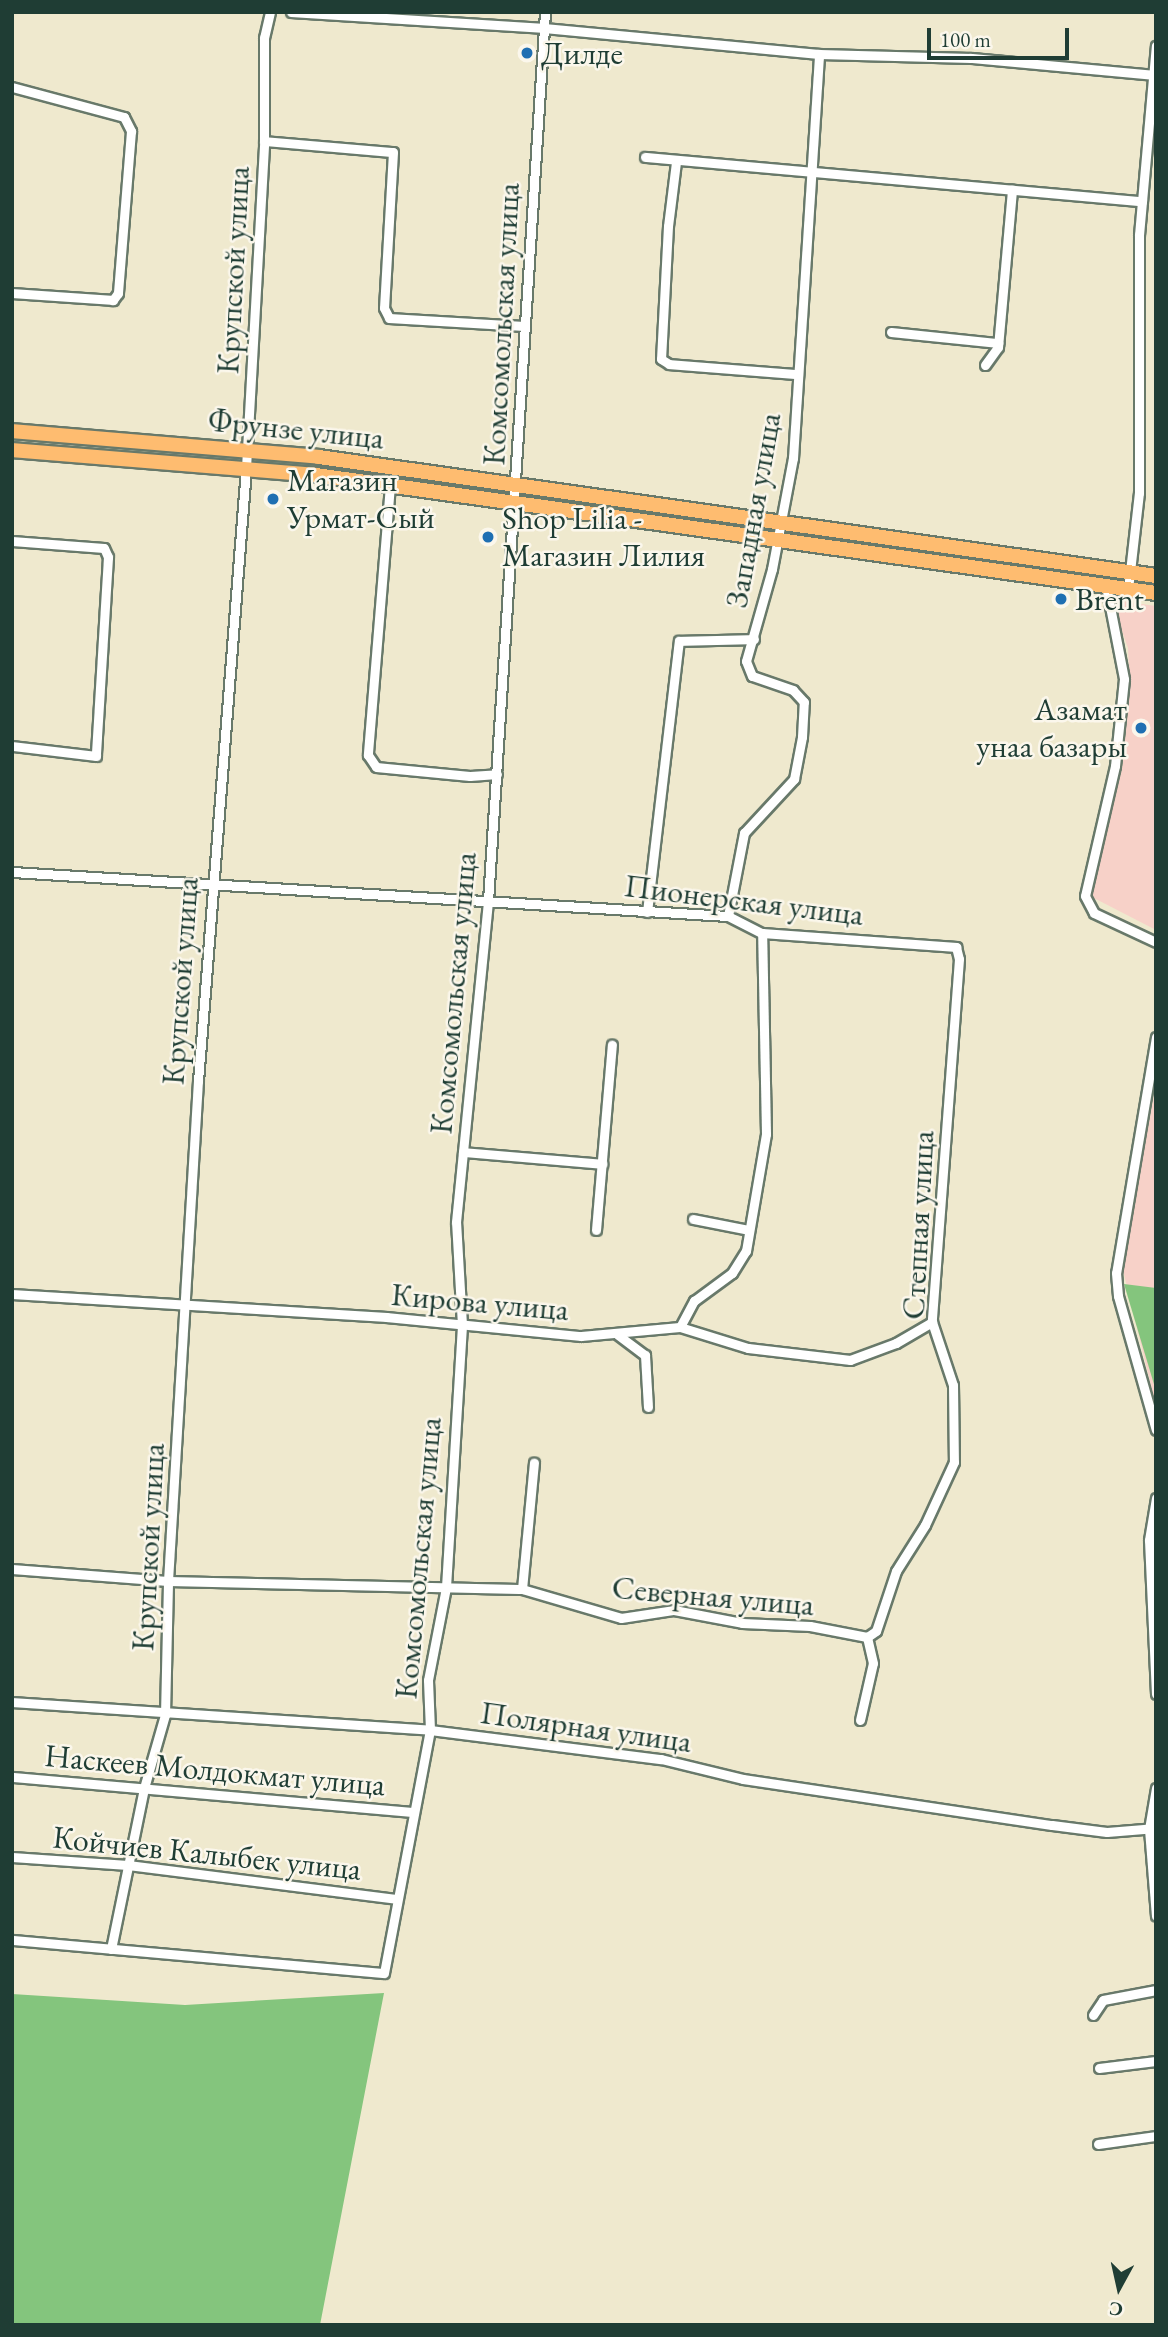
<!DOCTYPE html>
<html>
<head>
<meta charset="utf-8">
<style>
	body { margin:0 }
	#map { position:relative; width:1168px; height:2337px; overflow:hidden; background:#efe9ce; font-family:"EB Garamond",serif }
	div>[style] { position:absolute }
	[style*='--x'] { left:calc(var(--x)*1px); top:calc(var(--y)*1px); width:calc(var(--w)*1px); rotate:calc(var(--a)*1deg) }
	.built>* { inset:0; background:#f7d1c8 }
	.green>* { inset:0; background:#84c57d }
	.roads { filter:drop-shadow(2px 0 #68796a) drop-shadow(-2px 0 #68796a) drop-shadow(0 2px #68796a) drop-shadow(0 -2px #68796a) }
	.street>* { height:9px; margin:-4.5px; padding:0 4.5px; transform-origin:4.5px; border-radius:4.5px; background:#fff }
	.primary>* { height:14px; margin:-7px; padding:0 7px; transform-origin:7px; border-radius:7px; background:#febc70 }
	.dots>* { width:19px; height:19px; translate:-50% -50%; box-sizing:border-box; border:4px solid #fbf7ec; border-radius:50% }
	span { translate:-50% -50%; white-space:nowrap; text-align:center; line-height:1.15; -webkit-text-stroke:5px #fbf7ec; paint-order:stroke }
	.poi-label { font-size:32px; color:#1f3d34 }
	.left { translate:0 -50%; text-align:left }
	.right { translate:-100% -50%; text-align:right }
	.street-label { font-size:32px; color:#1f3d34 }
	.frame { position:absolute; inset:0; border:14px solid #1f3d34; pointer-events:none }
	.north { position:absolute; left:1084px; top:2253px; width:70px; height:70px; -webkit-text-stroke:5px #fbf7ec; paint-order:stroke; rotate:188deg; font-size:19px; font-weight:700; line-height:28px; text-align:center; color:#1f3d34 }
	.north::after { content:''; display:block; margin:auto; width:24px; height:32px; background:#1f3d34; clip-path:polygon(50% 0,100% 100%,50% 72%,0 100%) }
	.scale { position:absolute; left:927px; top:28px; width:142px; height:32px; box-sizing:border-box; border:4px solid #1f3d34; border-top:0; padding-left:9px; font-size:21px; line-height:24px; white-space:nowrap; color:#1f3d34; -webkit-text-stroke:5px #fbf7ec; paint-order:stroke }
</style>
</head>
<body>
<div id="map">
	<div class="built">
		<div style="clip-path:polygon(1120px 601px,1156px 606px,1156px 930px,1090px 896px,1122px 768px,1130px 689px,1128px 648px,1115px 611px)"></div>
		<div style="clip-path:polygon(1156px 1085px,1156px 1406px,1122px 1266px)"></div>
	</div>
	<div class="green">
		<div style="clip-path:polygon(1124px 1284px,1156px 1288px,1156px 1391px)"></div>
		<div style="clip-path:polygon(384px 1993px,320px 2325px,12px 2325px,12px 1994px,185px 2005px)"></div>
	</div>
	<div class="roads">
		<div class="street">
			<div style="--x:291;--y:12;--w:254;--a:3.6"></div>
			<div style="--x:544;--y:28;--w:276;--a:5.4"></div>
			<div style="--x:819;--y:54;--w:152;--a:1.5"></div>
			<div style="--x:971;--y:58;--w:183;--a:5.3"></div>
			<div style="--x:12;--y:87;--w:116;--a:15"></div>
			<div style="--x:124;--y:117;--w:16;--a:63"></div>
			<div style="--x:131;--y:131;--w:163;--a:94.6"></div>
			<div style="--x:118;--y:293;--w:9;--a:126"></div>
			<div style="--x:113;--y:300;--w:101;--a:-176"></div>
			<div style="--x:264;--y:141;--w:129;--a:4.9"></div>
			<div style="--x:393;--y:152;--w:156;--a:93.3"></div>
			<div style="--x:384;--y:308;--w:11;--a:63"></div>
			<div style="--x:389;--y:318;--w:135;--a:3.4"></div>
			<div style="--x:645;--y:157;--w:499;--a:5.1"></div>
			<div style="--x:676;--y:162;--w:64;--a:97.1"></div>
			<div style="--x:668;--y:226;--w:133;--a:93"></div>
			<div style="--x:661;--y:359;--w:9;--a:32"></div>
			<div style="--x:669;--y:364;--w:128;--a:4.5"></div>
			<div style="--x:891;--y:332;--w:108;--a:5.9"></div>
			<div style="--x:985;--y:365;--w:22;--a:-54"></div>
			<div style="--x:998;--y:347;--w:158;--a:-84.9"></div>
			<div style="--x:390;--y:485;--w:271;--a:94.7"></div>
			<div style="--x:368;--y:755;--w:14;--a:56"></div>
			<div style="--x:376;--y:767;--w:94;--a:5.5"></div>
			<div style="--x:470;--y:776;--w:27;--a:-4"></div>
			<div style="--x:12;--y:541;--w:92;--a:4.4"></div>
			<div style="--x:104;--y:548;--w:10;--a:66"></div>
			<div style="--x:108;--y:557;--w:199;--a:93.5"></div>
			<div style="--x:96;--y:756;--w:85;--a:-173.2"></div>
			<div style="--x:1106;--y:586;--w:95;--a:79"></div>
			<div style="--x:1124;--y:679;--w:87;--a:95.9"></div>
			<div style="--x:1115;--y:766;--w:133;--a:103"></div>
			<div style="--x:1085;--y:896;--w:19;--a:62"></div>
			<div style="--x:1094;--y:913;--w:68;--a:25.1"></div>
			<div style="--x:1128;--y:589;--w:97;--a:-83.5"></div>
			<div style="--x:1139;--y:493;--w:258;--a:-90"></div>
			<div style="--x:1139;--y:235;--w:190;--a:-84.9"></div>
			<div style="--x:12;--y:872;--w:717;--a:3.52"></div>
			<div style="--x:728;--y:916;--w:38;--a:27"></div>
			<div style="--x:762;--y:933;--w:195;--a:4.1"></div>
			<div style="--x:956;--y:947;--w:12;--a:76"></div>
			<div style="--x:959;--y:959;--w:364;--a:94.3"></div>
			<div style="--x:932;--y:1322;--w:66;--a:71.6"></div>
			<div style="--x:953;--y:1385;--w:77;--a:89.3"></div>
			<div style="--x:954;--y:1462;--w:69;--a:114.7"></div>
			<div style="--x:925;--y:1525;--w:54;--a:122.2"></div>
			<div style="--x:896;--y:1571;--w:63;--a:108.4"></div>
			<div style="--x:876;--y:1631;--w:11;--a:146"></div>
			<div style="--x:647;--y:912;--w:273;--a:-83.3"></div>
			<div style="--x:679;--y:641;--w:75;--a:-1.5"></div>
			<div style="--x:728;--y:916;--w:85;--a:-79.1"></div>
			<div style="--x:744;--y:833;--w:74;--a:-47.2"></div>
			<div style="--x:794;--y:779;--w:43;--a:-79.2"></div>
			<div style="--x:802;--y:737;--w:35;--a:-87"></div>
			<div style="--x:804;--y:702;--w:16;--a:-133"></div>
			<div style="--x:793;--y:690;--w:43;--a:-161.1"></div>
			<div style="--x:752;--y:676;--w:16;--a:-112"></div>
			<div style="--x:746;--y:661;--w:96;--a:-74.2"></div>
			<div style="--x:772;--y:569;--w:113;--a:-79.3"></div>
			<div style="--x:793;--y:458;--w:405;--a:-86.3"></div>
			<div style="--x:1156;--y:1037;--w:239;--a:99.6"></div>
			<div style="--x:1116;--y:1273;--w:23;--a:85"></div>
			<div style="--x:1118;--y:1296;--w:139;--a:74.2"></div>
			<div style="--x:463;--y:1152;--w:140;--a:4.9"></div>
			<div style="--x:693;--y:1219;--w:57;--a:11.1"></div>
			<div style="--x:596;--y:1230;--w:186;--a:-85.1"></div>
			<div style="--x:12;--y:1294;--w:375;--a:3.5"></div>
			<div style="--x:386;--y:1317;--w:196;--a:5.6"></div>
			<div style="--x:581;--y:1336;--w:99;--a:-5.2"></div>
			<div style="--x:680;--y:1327;--w:71;--a:17.2"></div>
			<div style="--x:748;--y:1348;--w:103;--a:6.7"></div>
			<div style="--x:850;--y:1360;--w:49;--a:-20.3"></div>
			<div style="--x:896;--y:1343;--w:42;--a:-30.3"></div>
			<div style="--x:680;--y:1327;--w:30;--a:-62"></div>
			<div style="--x:694;--y:1301;--w:47;--a:-36.4"></div>
			<div style="--x:732;--y:1273;--w:26;--a:-58"></div>
			<div style="--x:746;--y:1251;--w:119;--a:-80.3"></div>
			<div style="--x:766;--y:1134;--w:201;--a:-91.1"></div>
			<div style="--x:618;--y:1335;--w:34;--a:37"></div>
			<div style="--x:645;--y:1355;--w:52;--a:86.7"></div>
			<div style="--x:1156;--y:1498;--w:43;--a:99.5"></div>
			<div style="--x:1149;--y:1540;--w:154;--a:87.4"></div>
			<div style="--x:12;--y:1569;--w:156;--a:4.4"></div>
			<div style="--x:168;--y:1581;--w:354;--a:1.3"></div>
			<div style="--x:522;--y:1589;--w:103;--a:16.3"></div>
			<div style="--x:621;--y:1618;--w:54;--a:-8.6"></div>
			<div style="--x:674;--y:1610;--w:69;--a:10.8"></div>
			<div style="--x:742;--y:1623;--w:68;--a:2.5"></div>
			<div style="--x:810;--y:1626;--w:58;--a:10.9"></div>
			<div style="--x:522;--y:1589;--w:127;--a:-84.6"></div>
			<div style="--x:12;--y:1702;--w:419;--a:3.8"></div>
			<div style="--x:430;--y:1730;--w:233;--a:7.2"></div>
			<div style="--x:661;--y:1759;--w:84;--a:13.7"></div>
			<div style="--x:743;--y:1779;--w:312;--a:8.5"></div>
			<div style="--x:1052;--y:1825;--w:55;--a:7.3"></div>
			<div style="--x:1107;--y:1832;--w:49;--a:-4.7"></div>
			<div style="--x:860;--y:1720;--w:58;--a:-77.2"></div>
			<div style="--x:873;--y:1663;--w:27;--a:-103"></div>
			<div style="--x:12;--y:1777;--w:403;--a:5"></div>
			<div style="--x:1156;--y:1788;--w:42;--a:99.7"></div>
			<div style="--x:1149;--y:1829;--w:87;--a:85.4"></div>
			<div style="--x:12;--y:1857;--w:116;--a:3.9"></div>
			<div style="--x:128;--y:1865;--w:270;--a:7.2"></div>
			<div style="--x:12;--y:1940;--w:373;--a:5.1"></div>
			<div style="--x:384;--y:1973;--w:247;--a:-79.3"></div>
			<div style="--x:430;--y:1730;--w:50;--a:-92.3"></div>
			<div style="--x:428;--y:1680;--w:95;--a:-79"></div>
			<div style="--x:446;--y:1587;--w:262;--a:-86.5"></div>
			<div style="--x:462;--y:1325;--w:103;--a:-93.3"></div>
			<div style="--x:456;--y:1222;--w:323;--a:-84.3"></div>
			<div style="--x:488;--y:901;--w:891;--a:-86.33"></div>
			<div style="--x:111;--y:1949;--w:164;--a:-78.4"></div>
			<div style="--x:144;--y:1788;--w:76;--a:-74"></div>
			<div style="--x:165;--y:1715;--w:134;--a:-88.7"></div>
			<div style="--x:168;--y:1581;--w:501;--a:-86.57"></div>
			<div style="--x:198;--y:1081;--w:615;--a:-85.52"></div>
			<div style="--x:246;--y:468;--w:327;--a:-86.8"></div>
			<div style="--x:264;--y:141;--w:103;--a:-90"></div>
			<div style="--x:264;--y:38;--w:27;--a:-77"></div>
			<div style="--x:1093;--y:2015;--w:18;--a:-56"></div>
			<div style="--x:1103;--y:2000;--w:54;--a:-10.7"></div>
			<div style="--x:1099;--y:2068;--w:57;--a:-7"></div>
			<div style="--x:1098;--y:2144;--w:59;--a:-7.9"></div>
		</div>
		<div class="primary">
			<div style="--x:12;--y:431;--w:308;--a:4.8"></div>
			<div style="--x:319;--y:457;--w:845;--a:8.09"></div>
			<div style="--x:12;--y:450;--w:305;--a:4.7"></div>
			<div style="--x:316;--y:475;--w:848;--a:8"></div>
		</div>
	</div>
	<div class="dots">
		<div style="left:527px;top:53px;background:#1f6fb2"></div>
		<div style="left:273px;top:499px;background:#1f6fb2"></div>
		<div style="left:488px;top:537px;background:#1f6fb2"></div>
		<div style="left:1061px;top:599px;background:#1f6fb2"></div>
		<div style="left:1141px;top:728px;background:#1f6fb2"></div>
	</div>
	<div class="poi-label">
		<span class="left" style="left:541px;top:53px">Дилде</span>
		<span class="left" style="left:287px;top:499px">Магазин<br>Урмат-Сый</span>
		<span class="left" style="left:502px;top:537px">Shop Lilia -<br>Магазин Лилия</span>
		<span class="left" style="left:1075px;top:599px">Brent</span>
		<span class="right" style="left:1127px;top:728px">Азамат<br>унаа базары</span>
	</div>
	<div class="street-label">
		<span style="left:233px;top:270px;rotate:-87deg">Крупской улица</span>
		<span style="left:501px;top:324px;rotate:-87deg">Комсомольская улица</span>
		<span style="left:296px;top:429px;rotate:6deg">Фрунзе улица</span>
		<span style="left:753px;top:510px;rotate:-80deg">Западная улица</span>
		<span style="left:744px;top:900px;rotate:7deg">Пионерская улица</span>
		<span style="left:180px;top:981px;rotate:-86deg">Крупской улица</span>
		<span style="left:453px;top:993px;rotate:-85deg">Комсомольская улица</span>
		<span style="left:918px;top:1225px;rotate:-87deg">Степная улица</span>
		<span style="left:480px;top:1302px;rotate:5deg">Кирова улица</span>
		<span style="left:148px;top:1547px;rotate:-87deg">Крупской улица</span>
		<span style="left:418px;top:1558px;rotate:-85deg">Комсомольская улица</span>
		<span style="left:713px;top:1596px;rotate:5deg">Северная улица</span>
		<span style="left:586px;top:1727px;rotate:8deg">Полярная улица</span>
		<span style="left:215px;top:1770px;rotate:5deg">Наскеев Молдокмат улица</span>
		<span style="left:207px;top:1853px;rotate:6deg">Койчиев Калыбек улица</span>
	</div>
	<div class="frame"></div>
	<div class="north">С</div>
	<div class="scale">100 m</div>
</div>
</body>
</html>
